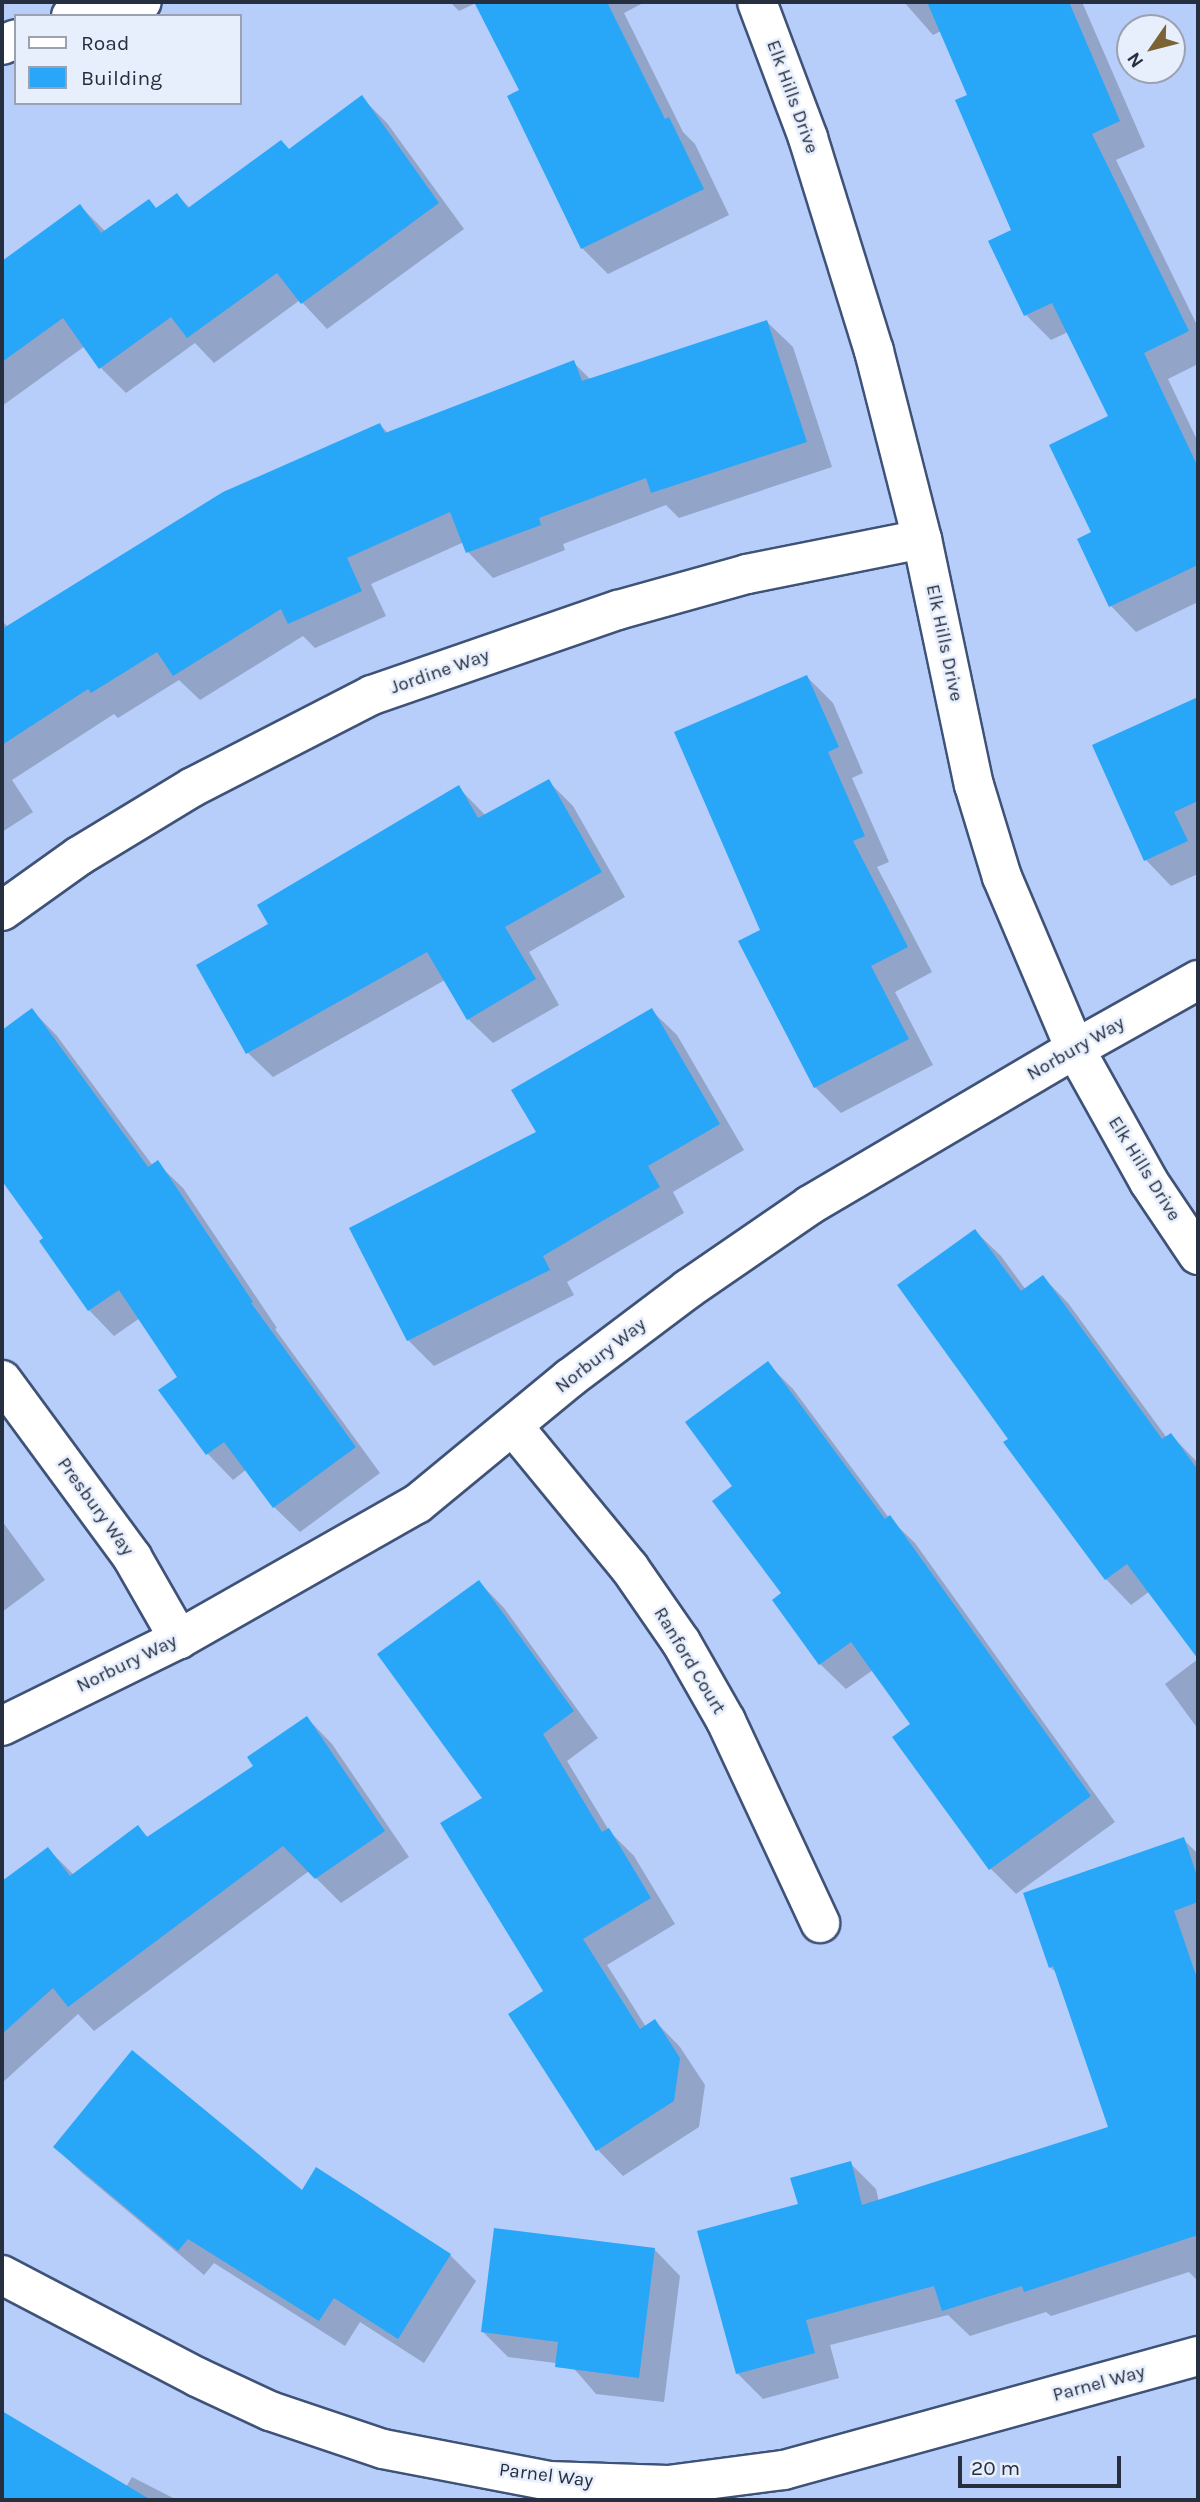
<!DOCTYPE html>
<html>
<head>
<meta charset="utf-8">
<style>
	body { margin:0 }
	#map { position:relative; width:1200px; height:2502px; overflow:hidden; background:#b7cefa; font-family:Karla,sans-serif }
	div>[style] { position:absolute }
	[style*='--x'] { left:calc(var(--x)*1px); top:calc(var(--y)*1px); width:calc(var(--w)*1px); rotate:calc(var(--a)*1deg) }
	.shadow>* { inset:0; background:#0003 }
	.building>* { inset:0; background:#28a7f8 }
	.roads { filter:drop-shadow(2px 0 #3f5277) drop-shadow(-2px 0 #3f5277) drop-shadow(0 2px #3f5277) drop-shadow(0 -2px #3f5277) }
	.minor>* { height:38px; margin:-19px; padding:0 19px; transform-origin:19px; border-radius:19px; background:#fff }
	span { translate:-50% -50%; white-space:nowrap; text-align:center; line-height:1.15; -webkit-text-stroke:5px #e7eefc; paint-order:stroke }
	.street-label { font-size:19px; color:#262f40 }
	.frame { position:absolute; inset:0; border:4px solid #262f40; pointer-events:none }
	.legend { position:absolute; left:14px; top:14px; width:228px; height:91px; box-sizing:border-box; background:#e7eefc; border:2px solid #9aa2b1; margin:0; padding:9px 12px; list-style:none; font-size:21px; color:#262f40 }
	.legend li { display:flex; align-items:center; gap:14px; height:35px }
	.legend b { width:35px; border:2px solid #9aa2b1 }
	.north { position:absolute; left:1116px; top:14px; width:70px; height:70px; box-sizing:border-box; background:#e7eefc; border:2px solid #9aa2b1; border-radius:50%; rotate:235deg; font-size:19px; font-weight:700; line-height:28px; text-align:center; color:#262f40 }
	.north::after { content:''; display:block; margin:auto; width:24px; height:32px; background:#7b6334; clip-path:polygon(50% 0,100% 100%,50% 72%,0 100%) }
	.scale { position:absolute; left:958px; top:2456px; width:163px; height:32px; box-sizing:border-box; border:4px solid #262f40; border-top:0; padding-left:9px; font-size:21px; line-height:24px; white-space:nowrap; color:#262f40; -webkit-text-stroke:5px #e7eefc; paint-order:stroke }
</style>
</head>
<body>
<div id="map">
	<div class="shadow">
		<div style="clip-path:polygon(450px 2px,645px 2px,624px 13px,683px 132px,695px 144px,729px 215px,608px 274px,582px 248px,521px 91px,476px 3px,459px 11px)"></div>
		<div style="clip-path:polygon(904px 2px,1082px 2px,1145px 147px,1116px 160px,1198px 327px,1198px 364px,1168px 379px,1198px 442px,1198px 602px,1136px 632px,1111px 606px,1079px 540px,1094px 533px,1111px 417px,1068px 332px,1051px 340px,1026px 315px,1013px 231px,969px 96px,941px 31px,933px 35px)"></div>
		<div style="clip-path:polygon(362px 98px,387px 123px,464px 229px,327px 329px,300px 300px,214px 363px,195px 343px,126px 393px,101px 368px,85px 346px,2px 406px,2px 263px,80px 206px,106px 232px,157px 209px,177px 195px,191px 209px,290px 150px)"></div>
		<div style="clip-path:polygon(767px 322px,793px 347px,832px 467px,679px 518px,666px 505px,563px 544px,565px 550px,493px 578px,468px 552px,464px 542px,371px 584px,386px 616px,315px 648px,303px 636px,200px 700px,179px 680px,118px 718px,114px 714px,12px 780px,33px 812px,2px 832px,2px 621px,8px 627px,380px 425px,388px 433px,573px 362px,591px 380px)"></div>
		<div style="clip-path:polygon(807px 677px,833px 703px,863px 773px,852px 778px,889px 862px,877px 867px,932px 972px,895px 992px,933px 1065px,841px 1113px,815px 1087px)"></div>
		<div style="clip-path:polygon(1198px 699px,1198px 874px,1171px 886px,1146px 860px,1094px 746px)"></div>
		<div style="clip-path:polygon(548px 781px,573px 806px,625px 897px,529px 952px,559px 1005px,493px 1043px,468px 1019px,445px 980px,273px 1077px,248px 1053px,271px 925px,459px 788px,486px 816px)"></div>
		<div style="clip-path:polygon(32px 1010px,57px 1036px,153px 1166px,157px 1163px,183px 1188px,277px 1328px,275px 1329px,380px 1473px,300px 1532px,274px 1507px,247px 1469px,233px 1480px,208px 1454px,161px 1391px,179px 1377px,140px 1318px,114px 1336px,89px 1310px,46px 1238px,2px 1178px,2px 1032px)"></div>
		<div style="clip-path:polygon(651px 1010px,677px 1035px,744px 1150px,673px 1192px,684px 1213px,567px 1282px,574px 1295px,434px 1366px,408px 1340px,538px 1133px)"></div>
		<div style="clip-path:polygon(975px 1231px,1001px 1256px,1026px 1290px,1043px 1277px,1068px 1303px,1167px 1438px,1171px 1435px,1198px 1463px,1198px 1656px,1150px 1591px,1131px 1605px,1106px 1579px,1011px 1439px)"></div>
		<div style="clip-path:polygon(767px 1363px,793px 1389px,889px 1518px,915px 1543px,1115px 1822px,1016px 1894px,991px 1869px,894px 1738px,913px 1724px,873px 1670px,846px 1689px,820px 1664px,784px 1594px,735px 1486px)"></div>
		<div style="clip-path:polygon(2px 1521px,45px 1580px,2px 1612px)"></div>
		<div style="clip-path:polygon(479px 1582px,504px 1608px,598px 1738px,567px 1761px,610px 1832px,634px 1856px,675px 1924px,607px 1965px,646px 2027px,655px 2021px,680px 2047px,705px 2085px,699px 2127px,623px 2176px,598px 2150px,510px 2015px,545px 1992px,484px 1798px)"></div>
		<div style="clip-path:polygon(1198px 1659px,1198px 1729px,1165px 1684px)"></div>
		<div style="clip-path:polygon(307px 1718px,332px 1744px,409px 1857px,341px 1903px,309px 1871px,94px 2031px,78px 2014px,2px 2083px,2px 1883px,48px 1849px,74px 1875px,138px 1828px,149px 1838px,256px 1767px)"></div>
		<div style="clip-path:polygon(1183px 1839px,1198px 1854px,1198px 2281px,1189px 2272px,1051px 2316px,1046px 2312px,970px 2336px,948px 2315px,830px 2345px,839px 2378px,763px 2399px,737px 2373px,800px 2205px,850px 2163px,876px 2189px,879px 2202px,1110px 2128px,1058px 1974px,1050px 1967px)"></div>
		<div style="clip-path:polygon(55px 2147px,302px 2193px,316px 2170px,450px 2255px,476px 2281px,424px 2363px,360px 2322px,345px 2346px,214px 2263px,204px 2275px,81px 2172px)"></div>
		<div style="clip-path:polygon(655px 2250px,680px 2276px,664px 2402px,596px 2394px,571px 2365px,508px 2357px,483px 2332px)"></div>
		<div style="clip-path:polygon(9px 2417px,126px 2487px,132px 2477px,177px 2500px,2px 2500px,2px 2430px)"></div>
	</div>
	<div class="building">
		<div style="clip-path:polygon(474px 2px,607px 2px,665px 119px,669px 117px,704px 189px,581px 249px,507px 96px,519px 90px)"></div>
		<div style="clip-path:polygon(927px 2px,1069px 2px,1120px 121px,1092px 134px,1189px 331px,1144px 353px,1198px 467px,1198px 565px,1109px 607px,1077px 539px,1091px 532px,1049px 445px,1108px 416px,1052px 303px,1024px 316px,988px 241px,1011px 230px,955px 100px,967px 95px)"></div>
		<div style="clip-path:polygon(362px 95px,439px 203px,301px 304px,277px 273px,187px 338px,171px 317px,99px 369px,63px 318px,2px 362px,2px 261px,80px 204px,101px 233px,149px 199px,156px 208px,177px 193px,188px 208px,281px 140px,289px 149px)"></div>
		<div style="clip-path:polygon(767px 320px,807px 442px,651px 493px,646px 478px,539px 518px,541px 525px,466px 553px,450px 512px,347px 558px,362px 591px,288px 624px,281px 609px,173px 676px,157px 652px,91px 693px,88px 689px,2px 745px,2px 629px,223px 492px,380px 423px,385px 433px,574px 360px,582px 381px)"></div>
		<div style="clip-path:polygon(807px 675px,839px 747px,828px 752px,865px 836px,853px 841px,908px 947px,871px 966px,909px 1039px,814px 1088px,738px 941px,760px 930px,674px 732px)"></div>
		<div style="clip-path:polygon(1198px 697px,1198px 801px,1174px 812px,1188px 841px,1144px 861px,1092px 745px)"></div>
		<div style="clip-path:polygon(549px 779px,602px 872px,505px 927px,536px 979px,467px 1020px,427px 952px,246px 1054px,196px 965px,268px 924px,257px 905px,459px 785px,478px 818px)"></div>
		<div style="clip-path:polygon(32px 1008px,148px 1167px,158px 1160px,253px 1302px,251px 1303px,356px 1447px,273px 1508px,224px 1442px,206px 1455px,158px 1390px,177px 1377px,119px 1290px,88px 1311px,39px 1241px,43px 1238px,2px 1181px,2px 1030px)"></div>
		<div style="clip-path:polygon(652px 1008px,720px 1124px,648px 1166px,660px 1187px,543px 1256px,550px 1270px,407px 1341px,349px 1228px,536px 1132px,511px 1090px)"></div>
		<div style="clip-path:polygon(975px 1229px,1021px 1291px,1043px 1275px,1162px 1439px,1171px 1433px,1198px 1470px,1198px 1659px,1127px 1564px,1105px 1580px,1003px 1442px,1008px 1439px,897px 1285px)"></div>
		<div style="clip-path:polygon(768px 1361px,885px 1519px,890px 1515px,1091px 1796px,989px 1870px,892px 1737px,910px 1724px,851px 1642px,819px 1665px,772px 1600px,781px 1593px,712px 1501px,732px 1486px,685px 1422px)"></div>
		<div style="clip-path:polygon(479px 1580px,574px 1711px,543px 1734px,602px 1832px,609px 1828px,651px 1898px,583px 1939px,640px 2029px,655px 2019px,680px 2058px,674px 2101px,596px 2151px,508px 2014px,543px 1991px,440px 1823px,482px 1798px,377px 1654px)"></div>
		<div style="clip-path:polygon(307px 1716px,385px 1831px,315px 1879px,283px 1846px,68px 2007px,53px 1988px,2px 2034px,2px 1881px,48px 1847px,70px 1876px,138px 1825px,147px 1837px,253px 1766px,247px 1757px)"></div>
		<div style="clip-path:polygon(1184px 1837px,1198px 1879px,1198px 1902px,1174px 1911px,1198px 1981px,1198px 2235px,1024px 2292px,1022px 2286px,942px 2311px,934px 2286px,806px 2320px,815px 2353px,736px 2374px,697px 2231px,798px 2204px,790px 2178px,851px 2161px,862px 2205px,1108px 2127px,1053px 1966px,1049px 1968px,1023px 1893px)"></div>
		<div style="clip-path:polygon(132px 2050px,302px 2190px,316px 2167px,451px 2254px,398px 2339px,334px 2298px,319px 2321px,188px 2239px,178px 2251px,53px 2147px)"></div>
		<div style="clip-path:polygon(494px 2228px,655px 2248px,639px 2378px,555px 2367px,558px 2342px,481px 2332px)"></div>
		<div style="clip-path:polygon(2px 2411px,151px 2500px,2px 2500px)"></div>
	</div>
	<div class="roads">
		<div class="minor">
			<div style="--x:757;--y:2;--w:145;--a:69.4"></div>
			<div style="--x:808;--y:138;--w:223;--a:72.8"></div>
			<div style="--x:874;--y:351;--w:194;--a:75.7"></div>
			<div style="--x:922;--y:539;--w:251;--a:78.1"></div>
			<div style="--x:974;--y:785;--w:96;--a:73.1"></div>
			<div style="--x:1002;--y:877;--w:187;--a:67"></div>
			<div style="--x:1075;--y:1049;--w:152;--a:60.9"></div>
			<div style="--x:1149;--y:1182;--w:88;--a:56.1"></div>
			<div style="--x:71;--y:16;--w:72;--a:-11.2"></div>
			<div style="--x:2;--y:45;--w:15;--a:-23"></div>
			<div style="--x:2;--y:911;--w:95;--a:-35.5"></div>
			<div style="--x:79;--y:856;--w:133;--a:-31.2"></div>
			<div style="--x:193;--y:787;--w:201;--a:-27.2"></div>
			<div style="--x:372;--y:695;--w:260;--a:-19.1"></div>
			<div style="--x:618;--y:610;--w:134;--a:-15.6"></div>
			<div style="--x:747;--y:574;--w:178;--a:-11.3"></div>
			<div style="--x:2;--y:1380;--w:220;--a:53.7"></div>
			<div style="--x:132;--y:1557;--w:95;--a:60.2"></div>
			<div style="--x:513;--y:1426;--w:183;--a:50.6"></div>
			<div style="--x:629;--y:1567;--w:91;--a:55.3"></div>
			<div style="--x:681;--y:1642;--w:91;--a:60.3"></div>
			<div style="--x:726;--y:1721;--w:223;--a:65"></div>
			<div style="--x:2;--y:1726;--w:197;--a:-26.2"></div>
			<div style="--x:179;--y:1639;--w:274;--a:-29.6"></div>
			<div style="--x:417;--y:1504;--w:198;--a:-39.5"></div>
			<div style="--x:570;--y:1378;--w:148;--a:-37"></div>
			<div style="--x:688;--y:1289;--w:148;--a:-34.5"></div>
			<div style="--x:810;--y:1205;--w:308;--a:-30.5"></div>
			<div style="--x:1075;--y:1049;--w:141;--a:-29.3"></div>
			<div style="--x:2;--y:2275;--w:220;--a:27.6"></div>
			<div style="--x:197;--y:2377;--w:81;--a:25"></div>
			<div style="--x:270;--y:2411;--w:119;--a:18.6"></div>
			<div style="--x:383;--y:2449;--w:169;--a:10.9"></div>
			<div style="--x:549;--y:2481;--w:119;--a:1.9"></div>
			<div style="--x:668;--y:2485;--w:117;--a:-7.4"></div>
			<div style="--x:784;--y:2470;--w:429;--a:-15.4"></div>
		</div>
	</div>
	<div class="street-label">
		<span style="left:792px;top:97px;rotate:70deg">Elk Hills Drive</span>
		<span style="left:944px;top:643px;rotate:78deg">Elk Hills Drive</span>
		<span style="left:440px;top:672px;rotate:-19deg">Jordine Way</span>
		<span style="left:1076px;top:1049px;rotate:-30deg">Norbury Way</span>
		<span style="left:1144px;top:1169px;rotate:58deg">Elk Hills Drive</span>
		<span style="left:601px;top:1356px;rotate:-38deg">Norbury Way</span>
		<span style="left:95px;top:1507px;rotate:54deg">Presbury Way</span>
		<span style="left:689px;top:1661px;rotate:59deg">Ranford Court</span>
		<span style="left:127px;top:1664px;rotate:-26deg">Norbury Way</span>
		<span style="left:1099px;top:2384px;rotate:-15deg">Parnel Way</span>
		<span style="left:546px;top:2476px;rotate:7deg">Parnel Way</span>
	</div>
	<div class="frame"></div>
	<ul class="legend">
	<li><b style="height:9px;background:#fff"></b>Road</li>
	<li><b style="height:19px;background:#28a7f8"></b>Building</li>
	</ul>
	<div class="north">N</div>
	<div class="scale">20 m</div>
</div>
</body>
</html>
